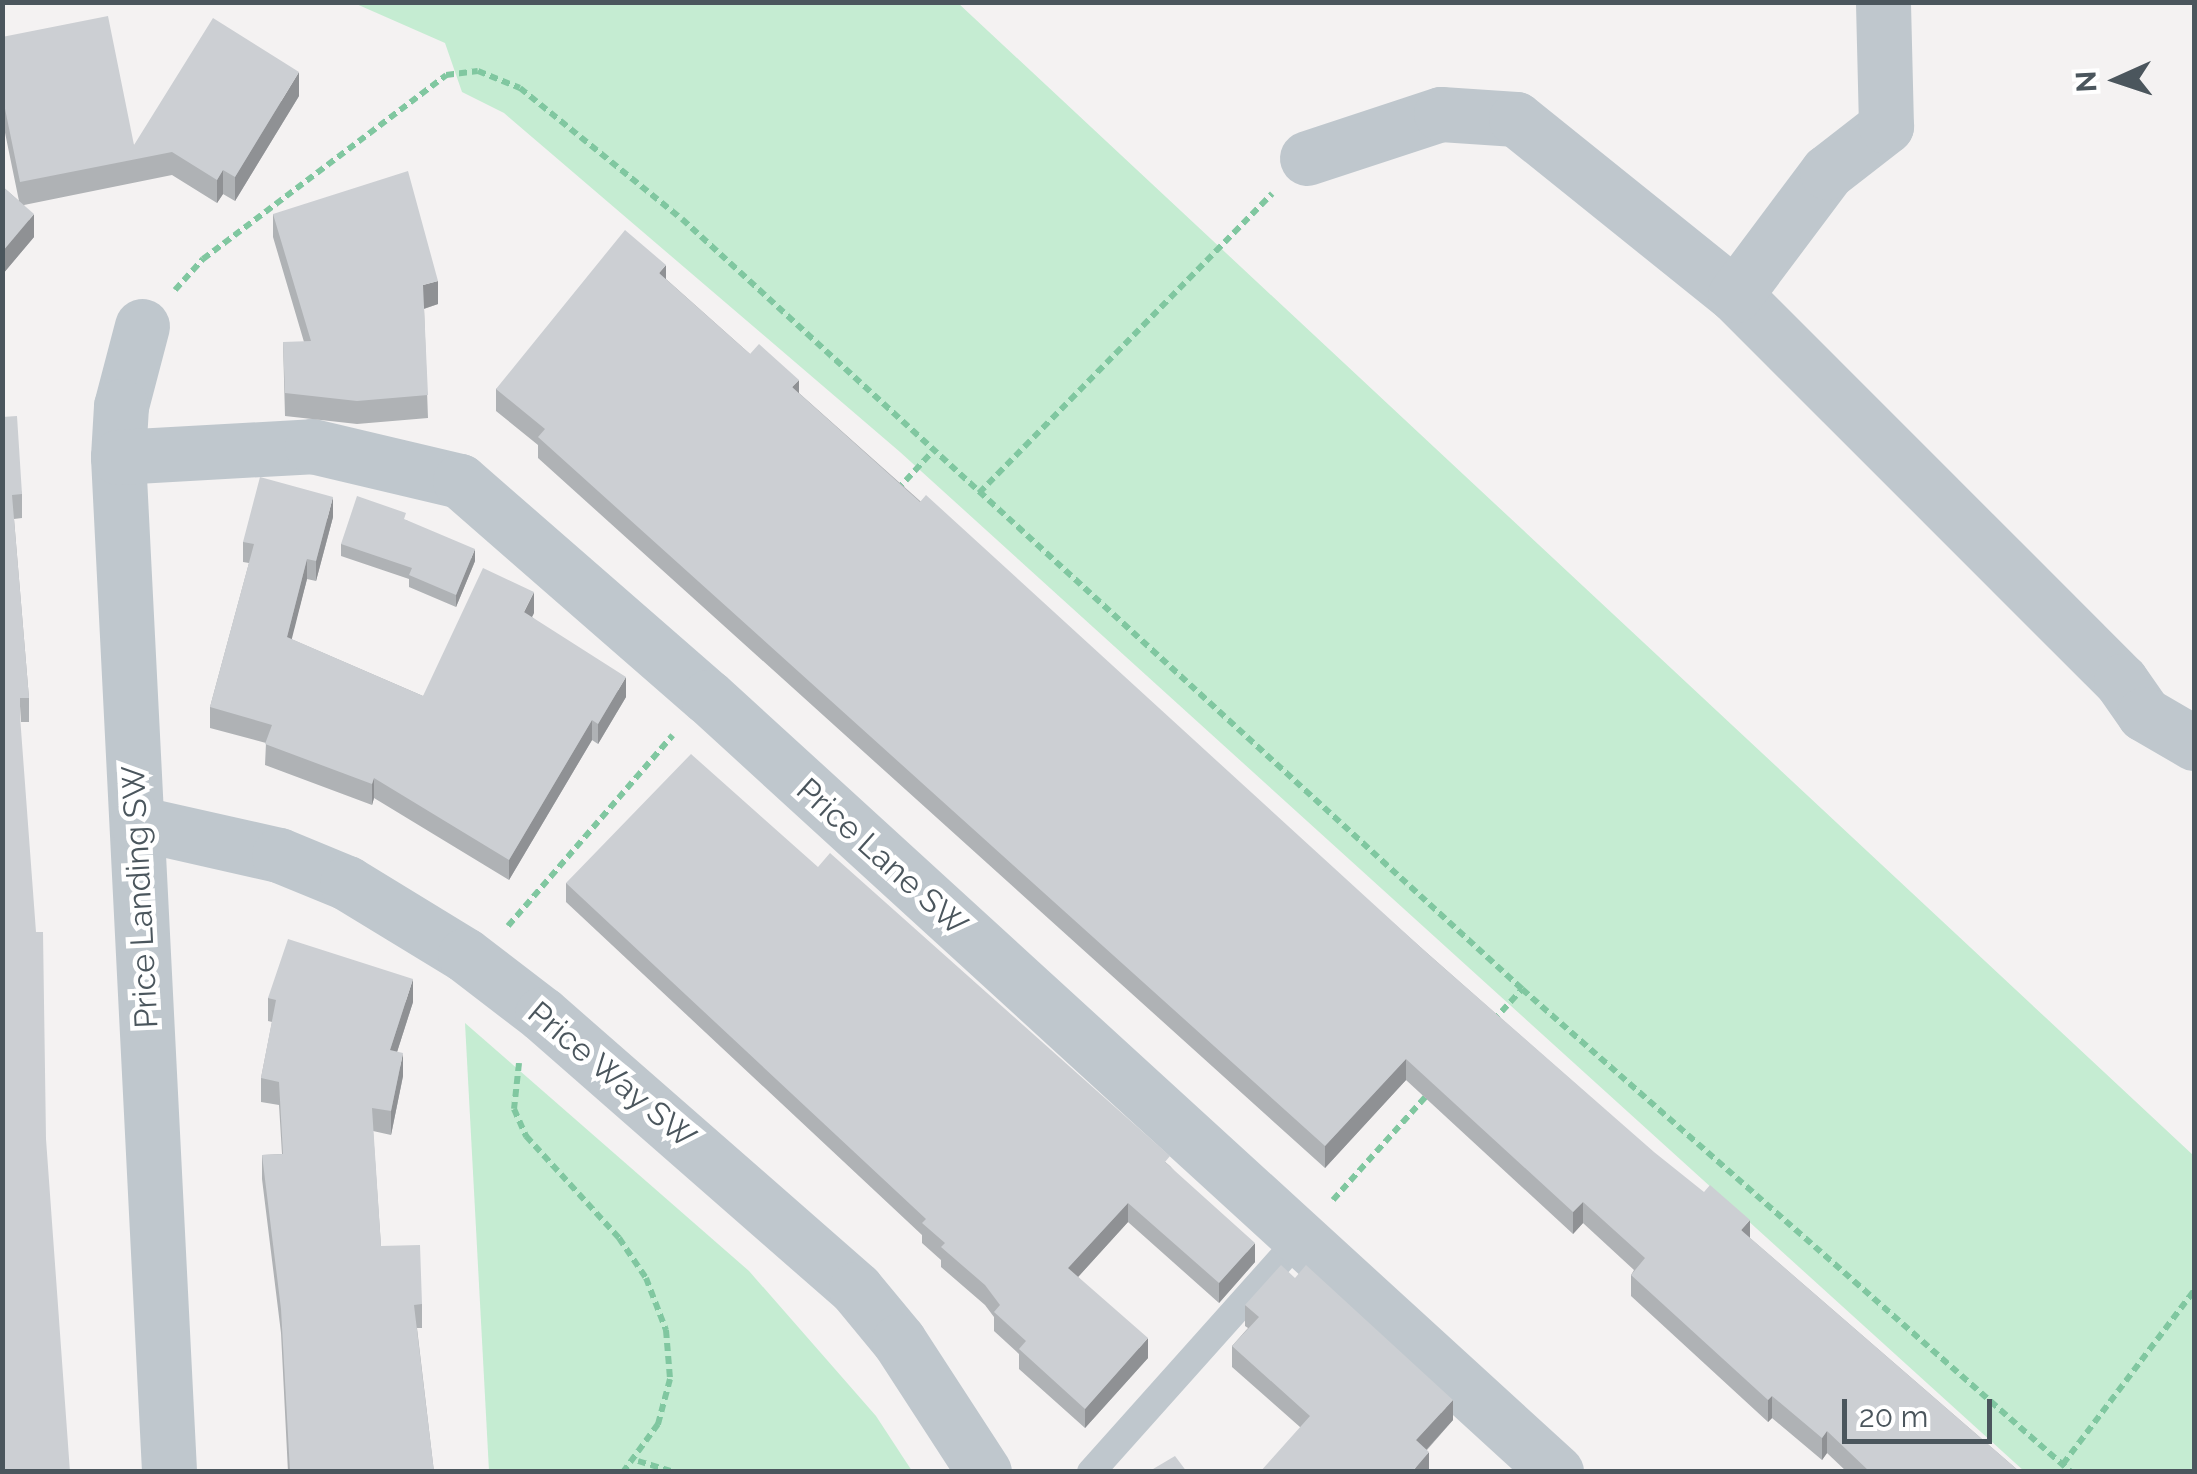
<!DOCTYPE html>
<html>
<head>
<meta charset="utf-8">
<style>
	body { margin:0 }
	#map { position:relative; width:2197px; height:1474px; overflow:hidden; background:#f4f2f2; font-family:Raleway,sans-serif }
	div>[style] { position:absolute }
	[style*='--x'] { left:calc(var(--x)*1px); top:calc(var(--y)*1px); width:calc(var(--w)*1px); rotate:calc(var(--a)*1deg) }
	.green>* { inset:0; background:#c5ecd2 }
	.path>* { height:6px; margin-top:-3px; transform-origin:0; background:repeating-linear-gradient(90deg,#80c7a0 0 8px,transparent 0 13px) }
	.lane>* { height:28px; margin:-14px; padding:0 14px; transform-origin:14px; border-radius:14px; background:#bfc7cd }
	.street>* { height:55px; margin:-27.5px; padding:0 27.5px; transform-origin:27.5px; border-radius:27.5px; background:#bfc7cd }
	.wall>* { inset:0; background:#afb2b5 }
	.shaded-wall>* { inset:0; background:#8f9194 }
	.building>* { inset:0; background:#cccfd3 }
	span { translate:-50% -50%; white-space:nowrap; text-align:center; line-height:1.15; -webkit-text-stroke:9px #fff; paint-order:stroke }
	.street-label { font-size:32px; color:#4b565d }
	.frame { position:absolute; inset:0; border:5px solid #4b565d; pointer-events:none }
	.north { position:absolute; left:2067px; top:30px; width:100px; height:100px; -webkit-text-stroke:8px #fff; paint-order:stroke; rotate:267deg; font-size:28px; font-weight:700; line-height:40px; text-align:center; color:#4b565d }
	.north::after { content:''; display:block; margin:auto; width:35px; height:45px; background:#4b565d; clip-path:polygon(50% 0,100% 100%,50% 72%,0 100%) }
	.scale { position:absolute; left:1842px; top:1399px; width:150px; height:45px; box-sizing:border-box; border:5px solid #4b565d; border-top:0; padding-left:12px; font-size:30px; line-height:35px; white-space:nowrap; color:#4b565d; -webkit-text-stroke:8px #fff; paint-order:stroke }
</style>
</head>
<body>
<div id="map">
	<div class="green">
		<div style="clip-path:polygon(354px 3px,958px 3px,2194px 1156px,2194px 1471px,2024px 1471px,900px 452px,504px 113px,462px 92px,445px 43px)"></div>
		<div style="clip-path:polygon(465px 1023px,749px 1271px,876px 1416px,912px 1471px,489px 1471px)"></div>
	</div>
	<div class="path">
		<div style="--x:175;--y:290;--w:42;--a:-47.9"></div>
		<div style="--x:203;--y:259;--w:305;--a:-37.1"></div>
		<div style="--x:446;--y:75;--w:32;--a:-7"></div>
		<div style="--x:478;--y:71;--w:45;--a:22"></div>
		<div style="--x:520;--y:88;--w:208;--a:39"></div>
		<div style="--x:682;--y:219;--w:1140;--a:42.51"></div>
		<div style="--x:1522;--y:989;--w:731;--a:41.34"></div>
		<div style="--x:897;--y:490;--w:50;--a:-47.4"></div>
		<div style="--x:979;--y:493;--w:419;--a:-45.6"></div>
		<div style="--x:508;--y:926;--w:252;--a:-49.2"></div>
		<div style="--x:1493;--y:1021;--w:43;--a:-47.8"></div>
		<div style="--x:519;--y:1063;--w:46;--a:96.2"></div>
		<div style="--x:514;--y:1109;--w:30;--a:66"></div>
		<div style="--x:526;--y:1136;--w:138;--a:47.6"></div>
		<div style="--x:619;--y:1238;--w:48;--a:56"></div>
		<div style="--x:646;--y:1278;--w:56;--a:69"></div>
		<div style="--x:666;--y:1330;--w:49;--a:85.3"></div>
		<div style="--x:670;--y:1379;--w:47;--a:104.9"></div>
		<div style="--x:658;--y:1424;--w:59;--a:126.1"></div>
		<div style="--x:1333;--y:1200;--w:142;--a:-48.1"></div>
		<div style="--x:638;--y:1461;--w:39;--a:17"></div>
		<div style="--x:2063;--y:1464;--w:217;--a:-52.9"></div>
	</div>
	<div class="lane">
		<div style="--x:1091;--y:1472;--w:314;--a:-48.2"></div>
	</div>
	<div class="street">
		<div style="--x:1307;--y:158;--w:141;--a:-18.2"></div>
		<div style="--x:1441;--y:114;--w:75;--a:3.8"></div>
		<div style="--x:1516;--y:119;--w:281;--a:38.8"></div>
		<div style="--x:1735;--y:295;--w:546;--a:45"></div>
		<div style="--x:2121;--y:681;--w:40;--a:55.1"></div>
		<div style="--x:2144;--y:714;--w:58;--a:30.1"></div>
		<div style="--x:1735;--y:295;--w:154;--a:-53.2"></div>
		<div style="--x:1827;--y:172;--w:75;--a:-37.9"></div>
		<div style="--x:1886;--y:126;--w:124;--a:-91.4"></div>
		<div style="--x:142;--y:326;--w:83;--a:104.7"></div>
		<div style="--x:121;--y:406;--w:51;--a:93.4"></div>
		<div style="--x:118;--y:457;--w:1016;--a:87.12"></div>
		<div style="--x:118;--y:457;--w:194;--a:-3.2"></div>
		<div style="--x:312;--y:446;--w:152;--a:13.3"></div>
		<div style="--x:460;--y:481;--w:329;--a:41.1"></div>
		<div style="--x:708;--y:697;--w:1149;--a:42.42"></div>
		<div style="--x:137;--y:823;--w:146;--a:12.7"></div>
		<div style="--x:279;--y:855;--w:74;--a:22.4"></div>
		<div style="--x:347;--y:883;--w:138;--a:31.4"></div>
		<div style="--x:465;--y:955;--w:97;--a:37.5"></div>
		<div style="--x:542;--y:1014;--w:417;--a:41.2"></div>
		<div style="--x:856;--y:1289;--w:67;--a:50.4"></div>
		<div style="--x:899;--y:1341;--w:156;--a:57"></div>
	</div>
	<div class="wall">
		<div style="clip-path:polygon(2px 37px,134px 145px,299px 96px,235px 201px,223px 194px,217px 203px,172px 175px,24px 205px,34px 237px,2px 275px,2px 186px,19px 201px,2px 118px)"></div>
		<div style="clip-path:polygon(273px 214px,438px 304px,424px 309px,428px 418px,357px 424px,285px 416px,283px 342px,304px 342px,273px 237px)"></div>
		<div style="clip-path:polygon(666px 279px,750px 354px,799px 393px,1427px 953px,1750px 1238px,2020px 1472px,1847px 1472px,1827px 1453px,1822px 1460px,1772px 1418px,1768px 1422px,1631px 1296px,1631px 1275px,1634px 1270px,1583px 1223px,1573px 1234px,1406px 1080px,1325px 1168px,538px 458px,538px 445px,496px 411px,496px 389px)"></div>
		<div style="clip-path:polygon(2px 417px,22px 494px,22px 518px,14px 519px,29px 698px,29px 722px,21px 722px)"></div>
		<div style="clip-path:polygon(333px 517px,316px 581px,307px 579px,291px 639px,423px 696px,534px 613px,532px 617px,626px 697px,598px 744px,592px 740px,509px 880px,374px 798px,372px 805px,265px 765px,266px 743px,210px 728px,210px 707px,249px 563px,243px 562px,243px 542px)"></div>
		<div style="clip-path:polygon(406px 520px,475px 561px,456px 607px,409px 587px,409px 579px,341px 556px,341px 544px)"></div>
		<div style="clip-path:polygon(818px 867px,1170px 1166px,1255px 1262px,1219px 1303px,1128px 1222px,1078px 1277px,1148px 1358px,1085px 1428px,1019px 1369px,1019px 1354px,994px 1331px,994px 1317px,985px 1305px,941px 1267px,941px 1260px,922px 1243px,922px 1235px,566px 902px,566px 883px)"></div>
		<div style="clip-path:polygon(268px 998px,413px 1002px,397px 1052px,403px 1076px,391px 1135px,373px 1131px,381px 1246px,422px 1304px,422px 1328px,417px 1328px,434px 1472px,288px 1472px,281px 1333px,262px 1179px,262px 1155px,282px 1154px,279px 1105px,261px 1102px,261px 1078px,272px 1022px,268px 1021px)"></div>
		<div style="clip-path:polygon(1245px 1305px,1453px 1420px,1427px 1450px,1429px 1472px,1300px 1427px,1232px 1367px,1232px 1346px,1248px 1328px,1245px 1326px)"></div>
	</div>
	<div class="shaded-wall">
		<div style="clip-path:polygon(299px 72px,299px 96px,235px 201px,235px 177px)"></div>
		<div style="clip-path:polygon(223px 170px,223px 194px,217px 203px,217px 180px)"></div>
		<div style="clip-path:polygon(34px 214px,34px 237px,2px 275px,2px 252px)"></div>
		<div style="clip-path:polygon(666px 265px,666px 287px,659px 273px)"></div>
		<div style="clip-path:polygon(438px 281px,438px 304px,423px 309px,423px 285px)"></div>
		<div style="clip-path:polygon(799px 380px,799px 401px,792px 387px)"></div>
		<div style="clip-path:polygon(333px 497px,333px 517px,316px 581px,316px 561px)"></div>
		<div style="clip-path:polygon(475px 549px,475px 561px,456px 607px,456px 595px)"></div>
		<div style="clip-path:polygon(307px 559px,307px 579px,287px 658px,287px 637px)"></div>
		<div style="clip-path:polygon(534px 592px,534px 613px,524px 632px,524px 612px)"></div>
		<div style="clip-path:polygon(626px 677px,626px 697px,598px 744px,598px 724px)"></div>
		<div style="clip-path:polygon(592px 720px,592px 740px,509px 880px,509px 860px)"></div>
		<div style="clip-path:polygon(374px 778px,374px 798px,372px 805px,372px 784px)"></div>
		<div style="clip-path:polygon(413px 979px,413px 1002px,390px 1074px,390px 1050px)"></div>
		<div style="clip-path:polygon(403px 1053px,403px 1076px,391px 1135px,391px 1111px)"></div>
		<div style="clip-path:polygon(1406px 1059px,1406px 1080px,1325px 1168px,1325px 1146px)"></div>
		<div style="clip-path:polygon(1583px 1202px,1583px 1223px,1573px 1234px,1573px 1212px)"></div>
		<div style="clip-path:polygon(1128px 1203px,1128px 1222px,1068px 1288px,1068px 1268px)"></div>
		<div style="clip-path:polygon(1750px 1220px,1750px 1242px,1741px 1230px)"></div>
		<div style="clip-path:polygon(1255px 1243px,1255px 1262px,1219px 1303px,1219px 1283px)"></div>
		<div style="clip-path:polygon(1148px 1338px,1148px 1358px,1085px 1428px,1085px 1409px)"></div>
		<div style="clip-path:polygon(1772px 1396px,1772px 1418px,1768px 1422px,1768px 1400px)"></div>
		<div style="clip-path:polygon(1453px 1400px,1453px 1420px,1416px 1461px,1416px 1440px)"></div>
		<div style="clip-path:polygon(1827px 1431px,1827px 1453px,1822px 1460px,1822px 1438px)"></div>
		<div style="clip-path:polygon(1429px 1452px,1429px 1472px,1412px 1472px)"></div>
	</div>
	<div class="building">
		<div style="clip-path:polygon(108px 16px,134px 145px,213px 18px,299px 72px,235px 177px,223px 170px,217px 180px,172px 152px,20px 182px,2px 94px,2px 37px)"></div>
		<div style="clip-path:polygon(408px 171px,438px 281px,423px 285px,428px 395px,357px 401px,285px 393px,283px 342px,311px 341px,273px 214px)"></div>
		<div style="clip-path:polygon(2px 186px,34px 214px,2px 252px)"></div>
		<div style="clip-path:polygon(625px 230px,666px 265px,659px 273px,750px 354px,759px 344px,799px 380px,792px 387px,920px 502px,926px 495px,1427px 953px,1654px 1152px,1704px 1192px,1710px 1185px,1750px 1220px,1741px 1230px,2020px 1472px,1870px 1472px,1827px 1431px,1822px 1438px,1772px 1396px,1768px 1400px,1631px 1275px,1645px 1258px,1583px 1202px,1573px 1212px,1406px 1059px,1325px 1146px,538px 437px,545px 429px,496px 389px)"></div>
		<div style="clip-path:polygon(17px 416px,22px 494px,12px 495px,29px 698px,20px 698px,20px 716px,36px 932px,43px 932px,46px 1139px,70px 1472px,2px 1472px,2px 417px)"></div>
		<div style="clip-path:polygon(260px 477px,333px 497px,316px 561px,307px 559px,287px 637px,423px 696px,483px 568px,534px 592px,524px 612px,626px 677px,598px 724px,592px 720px,509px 860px,374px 778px,372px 784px,265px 744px,272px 725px,210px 707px,254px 544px,243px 542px)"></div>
		<div style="clip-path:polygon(357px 496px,406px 513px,404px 519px,475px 549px,456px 595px,409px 575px,412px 568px,341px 544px)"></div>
		<div style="clip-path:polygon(691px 754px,818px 867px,830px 853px,1170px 1156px,1165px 1162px,1255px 1243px,1219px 1283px,1128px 1203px,1068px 1268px,1148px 1338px,1085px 1409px,1019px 1349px,1026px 1341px,994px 1312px,1000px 1305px,985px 1285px,941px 1247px,945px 1243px,922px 1223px,926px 1219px,566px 883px)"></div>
		<div style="clip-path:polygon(288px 939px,413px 979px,390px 1050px,403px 1053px,391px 1111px,372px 1108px,381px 1246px,420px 1245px,422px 1304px,414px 1305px,434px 1472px,290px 1472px,281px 1309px,262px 1155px,283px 1154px,279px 1082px,261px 1078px,276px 1000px,268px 998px)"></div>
		<div style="clip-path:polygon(1281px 1265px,1295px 1278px,1306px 1265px,1453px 1400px,1416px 1440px,1429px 1452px,1412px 1472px,1260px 1472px,1310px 1416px,1232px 1346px,1259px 1317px,1245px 1305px)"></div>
		<div style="clip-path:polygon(1175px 1456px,1187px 1472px,1148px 1472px)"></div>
	</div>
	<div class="street-label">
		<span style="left:882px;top:857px;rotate:42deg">Price Lane SW</span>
		<span style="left:140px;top:897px;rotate:-93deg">Price Landing SW</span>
		<span style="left:612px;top:1075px;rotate:40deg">Price Way SW</span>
	</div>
	<div class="frame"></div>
	<div class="north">N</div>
	<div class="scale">20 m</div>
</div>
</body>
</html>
